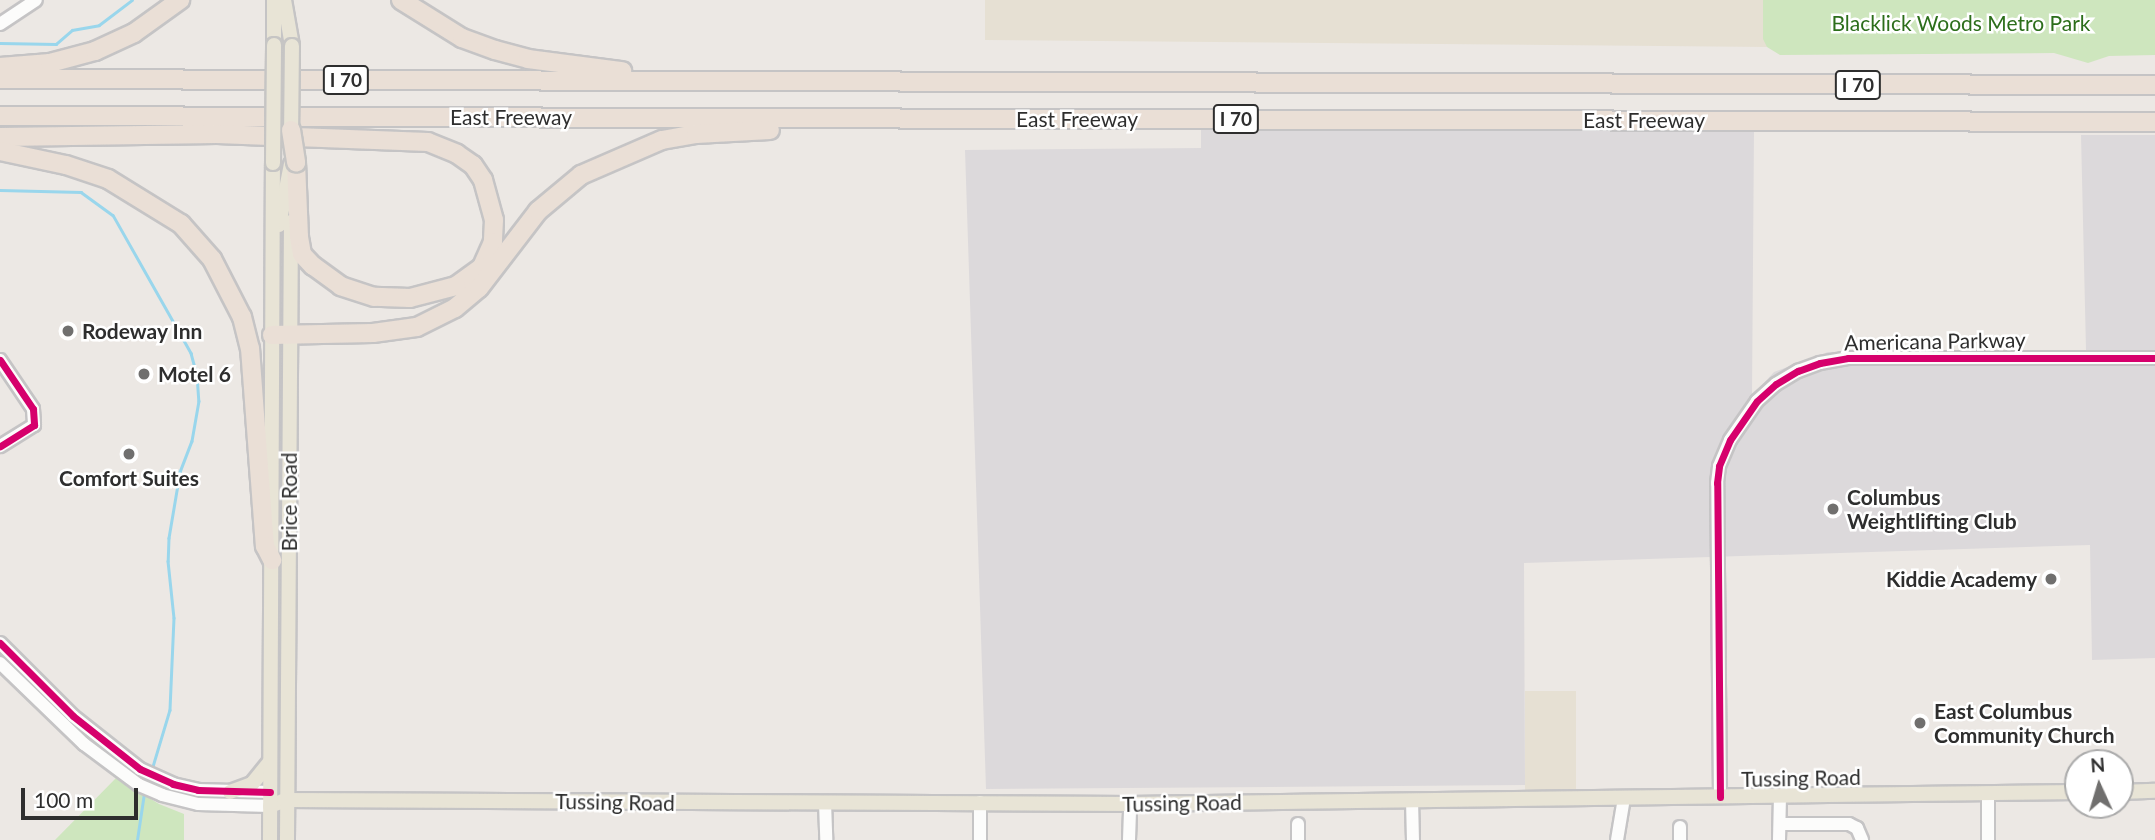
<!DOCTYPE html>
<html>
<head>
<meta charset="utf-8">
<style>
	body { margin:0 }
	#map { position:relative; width:2155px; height:840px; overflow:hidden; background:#ece8e4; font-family:Lato,sans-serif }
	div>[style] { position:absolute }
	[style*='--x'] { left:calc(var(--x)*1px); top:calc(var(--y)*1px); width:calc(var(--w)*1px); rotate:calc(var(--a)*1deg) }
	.industrial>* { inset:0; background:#dcd9db }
	.education>* { inset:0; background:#e6e0d3; transform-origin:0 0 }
	.green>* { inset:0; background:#cee6be }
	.stream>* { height:2.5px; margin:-1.25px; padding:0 1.25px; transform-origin:1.25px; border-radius:1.25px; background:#99d6ec }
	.roads { filter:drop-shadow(2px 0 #c5c4c5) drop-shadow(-2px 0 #c5c4c5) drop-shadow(0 2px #c5c4c5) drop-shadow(0 -2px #c5c4c5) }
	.minor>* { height:12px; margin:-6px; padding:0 6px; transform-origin:6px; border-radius:6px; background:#fcfcfb }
	.major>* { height:14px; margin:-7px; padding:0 7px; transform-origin:7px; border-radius:7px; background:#e8e4d6 }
	.highway>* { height:18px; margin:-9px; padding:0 9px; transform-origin:9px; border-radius:9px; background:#eadfd6 }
	.bridges { filter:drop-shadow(2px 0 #c6c5c4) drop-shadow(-2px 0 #c6c5c4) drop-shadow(0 2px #c6c5c4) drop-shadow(0 -2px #c6c5c4) }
	.major-bridge>* { height:14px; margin:-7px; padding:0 7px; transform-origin:7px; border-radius:7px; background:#e8e4d6 }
	.highway-bridge>* { height:18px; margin:-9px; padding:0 9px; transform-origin:9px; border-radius:9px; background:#eadfd6 }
	.cycleway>* { height:7px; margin:-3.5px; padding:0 3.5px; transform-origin:3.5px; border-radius:3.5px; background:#d6006c }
	.dots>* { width:19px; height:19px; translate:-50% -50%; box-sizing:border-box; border:4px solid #fff; border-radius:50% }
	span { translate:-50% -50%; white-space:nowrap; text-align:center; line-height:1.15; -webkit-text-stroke:5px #fff; paint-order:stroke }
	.shield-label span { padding:2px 5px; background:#fff; border:2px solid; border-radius:5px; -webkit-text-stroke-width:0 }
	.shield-label { font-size:19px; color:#2e2e2e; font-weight:700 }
	.park-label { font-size:21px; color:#2c6e1b }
	.street-label { font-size:21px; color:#2e2e2e }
	.poi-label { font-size:21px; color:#2e2e2e; font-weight:700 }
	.left { translate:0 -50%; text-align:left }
	.right { translate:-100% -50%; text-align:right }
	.north { position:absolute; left:2064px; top:749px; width:70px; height:70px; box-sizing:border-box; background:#fff; border:2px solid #ababab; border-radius:50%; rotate:356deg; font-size:19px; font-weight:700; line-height:28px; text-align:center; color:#2e2e2e }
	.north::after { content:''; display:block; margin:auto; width:24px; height:32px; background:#706f6e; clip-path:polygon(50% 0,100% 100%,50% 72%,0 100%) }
	.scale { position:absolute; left:21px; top:788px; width:117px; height:32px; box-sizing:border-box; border:4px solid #2e2e2e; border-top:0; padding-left:9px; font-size:21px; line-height:24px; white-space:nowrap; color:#2e2e2e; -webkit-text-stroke:5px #fff; paint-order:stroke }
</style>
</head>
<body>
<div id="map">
	<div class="industrial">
		<div style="clip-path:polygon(1201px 130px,1754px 130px,1752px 396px,1774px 372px,1828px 352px,2086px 350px,2081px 135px,2155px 135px,2155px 658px,2092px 660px,2090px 545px,1524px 563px,1525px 785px,986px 789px,965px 150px,1201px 148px)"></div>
	</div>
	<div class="education">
		<div style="clip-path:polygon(985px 0,1767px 0,1767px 47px,985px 40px)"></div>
		<div style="left:1525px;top:691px;width:51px;height:104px"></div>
	</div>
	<div class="green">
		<div style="clip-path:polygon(1763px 0,2155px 0,2155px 55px,2109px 56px,2088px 63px,2054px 53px,1780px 55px,1767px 47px,1763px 39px)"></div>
		<div style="clip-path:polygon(116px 778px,159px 804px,184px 814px,184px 840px,55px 840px)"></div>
	</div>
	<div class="stream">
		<div style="--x:0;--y:43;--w:56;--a:1"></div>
		<div style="--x:56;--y:44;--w:21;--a:-41"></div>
		<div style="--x:72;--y:30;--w:27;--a:-10"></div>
		<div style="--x:99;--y:25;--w:41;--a:-37.1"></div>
		<div style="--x:0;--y:190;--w:81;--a:1.4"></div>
		<div style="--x:81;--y:192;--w:39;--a:36"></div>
		<div style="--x:113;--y:215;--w:159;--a:60.5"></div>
		<div style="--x:191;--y:353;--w:23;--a:75"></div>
		<div style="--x:197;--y:375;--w:26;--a:86"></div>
		<div style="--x:199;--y:401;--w:41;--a:99.9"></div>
		<div style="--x:192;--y:441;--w:34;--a:111"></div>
		<div style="--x:180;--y:473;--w:66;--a:99.6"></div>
		<div style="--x:169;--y:538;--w:23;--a:92"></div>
		<div style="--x:168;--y:561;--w:57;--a:84"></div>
		<div style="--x:174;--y:618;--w:92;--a:92.5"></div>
		<div style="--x:170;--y:710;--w:63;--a:106.7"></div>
		<div style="--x:137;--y:840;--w:48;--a:-81.5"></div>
	</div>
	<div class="roads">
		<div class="minor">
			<div style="--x:0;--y:24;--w:43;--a:-33.7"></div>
			<div style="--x:0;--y:360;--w:59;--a:56"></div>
			<div style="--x:33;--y:409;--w:16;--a:86"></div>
			<div style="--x:34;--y:425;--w:40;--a:148"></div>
			<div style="--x:0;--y:643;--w:103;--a:45"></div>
			<div style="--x:73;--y:716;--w:85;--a:38.3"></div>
			<div style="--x:140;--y:769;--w:36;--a:24"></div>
			<div style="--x:173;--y:784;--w:26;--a:13"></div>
			<div style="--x:198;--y:790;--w:72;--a:1.6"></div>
			<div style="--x:0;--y:663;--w:117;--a:44"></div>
			<div style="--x:84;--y:744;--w:69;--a:36.7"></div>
			<div style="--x:139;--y:785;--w:25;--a:23"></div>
			<div style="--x:162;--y:795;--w:37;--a:14"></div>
			<div style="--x:198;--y:804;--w:72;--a:1.6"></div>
			<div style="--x:1988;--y:793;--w:47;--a:90"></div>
			<div style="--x:1720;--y:797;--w:314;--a:-90.5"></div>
			<div style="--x:1717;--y:483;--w:17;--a:-83"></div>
			<div style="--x:1719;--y:466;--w:28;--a:-67"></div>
			<div style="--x:1730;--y:440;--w:47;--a:-55.3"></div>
			<div style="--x:1757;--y:401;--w:25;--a:-42"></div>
			<div style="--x:1776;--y:384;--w:26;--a:-31"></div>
			<div style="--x:1798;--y:371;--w:23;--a:-20"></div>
			<div style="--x:1820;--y:363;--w:28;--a:-10"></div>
			<div style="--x:1848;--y:358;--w:307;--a:0"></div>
			<div style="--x:1412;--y:800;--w:40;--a:88.6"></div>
			<div style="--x:825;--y:802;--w:38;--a:88"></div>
			<div style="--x:980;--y:802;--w:38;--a:90"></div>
			<div style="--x:1298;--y:824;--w:16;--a:90"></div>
			<div style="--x:1780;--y:824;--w:69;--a:0"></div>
			<div style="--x:1849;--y:824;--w:9;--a:27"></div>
			<div style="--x:1857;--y:828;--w:13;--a:67"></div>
			<div style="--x:1680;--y:827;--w:13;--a:90"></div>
			<div style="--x:1129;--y:840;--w:36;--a:-88"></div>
			<div style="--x:1617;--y:840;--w:43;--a:-80.5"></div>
			<div style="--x:1779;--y:840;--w:44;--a:-88.7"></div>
		</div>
		<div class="major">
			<div style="--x:284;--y:0;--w:47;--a:80.1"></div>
			<div style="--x:274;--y:45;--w:45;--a:-90"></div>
			<div style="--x:279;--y:225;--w:62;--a:-78.9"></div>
			<div style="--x:230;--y:792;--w:23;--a:-20"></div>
			<div style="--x:252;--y:784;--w:28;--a:-51"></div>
			<div style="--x:2120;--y:792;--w:35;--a:-2"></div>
			<div style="--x:270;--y:806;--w:17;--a:-21"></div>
			<div style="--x:286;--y:800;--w:844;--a:0.27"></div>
			<div style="--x:1130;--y:804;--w:948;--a:-0.73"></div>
			<div style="--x:270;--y:840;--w:677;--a:-89.75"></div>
			<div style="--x:287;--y:840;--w:618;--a:-89.63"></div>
		</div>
		<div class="highway">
			<div style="--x:401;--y:0;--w:72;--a:31.9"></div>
			<div style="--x:462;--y:38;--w:35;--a:20"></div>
			<div style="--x:495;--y:50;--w:34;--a:15"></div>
			<div style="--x:528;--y:59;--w:95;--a:7.3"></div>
			<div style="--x:0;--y:67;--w:50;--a:-4.6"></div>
			<div style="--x:50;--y:63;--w:47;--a:-14.9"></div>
			<div style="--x:95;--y:51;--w:43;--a:-24.8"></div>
			<div style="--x:134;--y:33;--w:57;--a:-35.7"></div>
			<div style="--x:0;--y:79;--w:2155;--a:0.16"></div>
			<div style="--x:0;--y:116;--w:2155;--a:0.16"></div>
			<div style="--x:0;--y:137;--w:217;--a:-0.8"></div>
			<div style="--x:217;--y:134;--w:211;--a:2.2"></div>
			<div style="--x:428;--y:142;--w:31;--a:22"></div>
			<div style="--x:457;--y:154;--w:19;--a:35"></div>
			<div style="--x:473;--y:165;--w:18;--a:56"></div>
			<div style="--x:483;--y:180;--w:41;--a:74.6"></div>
			<div style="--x:494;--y:220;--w:22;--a:93"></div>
			<div style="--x:493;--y:242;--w:27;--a:114"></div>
			<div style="--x:482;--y:267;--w:32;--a:144"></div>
			<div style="--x:456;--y:286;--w:48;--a:165.4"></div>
			<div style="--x:410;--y:298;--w:36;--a:-178"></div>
			<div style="--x:374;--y:297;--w:35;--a:-162"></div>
			<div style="--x:341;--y:286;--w:34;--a:-144"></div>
			<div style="--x:313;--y:266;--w:16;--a:-133"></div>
			<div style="--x:302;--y:254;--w:17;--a:-100"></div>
			<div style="--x:299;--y:237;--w:74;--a:-92.3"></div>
			<div style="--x:0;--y:151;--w:67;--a:12"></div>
			<div style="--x:66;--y:165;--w:44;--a:18.4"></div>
			<div style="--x:108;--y:179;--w:86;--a:31.7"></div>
			<div style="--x:181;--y:224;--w:47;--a:48.5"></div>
			<div style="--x:212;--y:259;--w:65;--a:62.7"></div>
			<div style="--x:242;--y:317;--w:32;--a:76"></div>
			<div style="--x:250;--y:348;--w:199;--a:85.7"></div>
			<div style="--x:265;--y:546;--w:16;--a:63"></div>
			<div style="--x:272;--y:335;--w:101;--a:-1.1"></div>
			<div style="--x:373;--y:333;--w:44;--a:-7.8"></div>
			<div style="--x:417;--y:327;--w:42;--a:-26.6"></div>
			<div style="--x:455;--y:308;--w:31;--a:-40"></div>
			<div style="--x:479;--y:288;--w:97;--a:-52.5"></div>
			<div style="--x:538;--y:211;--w:56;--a:-39.9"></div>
			<div style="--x:581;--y:175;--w:88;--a:-23.4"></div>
			<div style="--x:662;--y:140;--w:35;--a:-10"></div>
			<div style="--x:696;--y:134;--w:74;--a:-3.1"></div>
		</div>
	</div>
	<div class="bridges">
		<div class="major-bridge">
			<div style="--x:291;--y:138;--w:92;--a:-89.4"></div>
			<div style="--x:273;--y:163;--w:118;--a:-89.5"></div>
		</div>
		<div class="highway-bridge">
			<div style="--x:291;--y:130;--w:33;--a:81"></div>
		</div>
	</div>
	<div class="cycleway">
		<div style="--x:0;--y:360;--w:59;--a:56"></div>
		<div style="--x:33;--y:409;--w:16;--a:86"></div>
		<div style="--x:34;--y:425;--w:40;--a:148"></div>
		<div style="--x:0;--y:643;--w:103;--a:45"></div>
		<div style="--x:73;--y:716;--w:85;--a:38.3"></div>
		<div style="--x:140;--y:769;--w:36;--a:24"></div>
		<div style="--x:173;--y:784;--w:26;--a:13"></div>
		<div style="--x:198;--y:790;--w:72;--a:1.6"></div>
		<div style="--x:1720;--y:797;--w:314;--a:-90.5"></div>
		<div style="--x:1717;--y:483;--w:17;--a:-83"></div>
		<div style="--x:1719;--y:466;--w:28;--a:-67"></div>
		<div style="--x:1730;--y:440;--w:47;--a:-55.3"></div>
		<div style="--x:1757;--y:401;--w:25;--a:-42"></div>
		<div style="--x:1776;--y:384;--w:26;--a:-31"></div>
		<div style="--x:1798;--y:371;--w:23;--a:-20"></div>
		<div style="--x:1820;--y:363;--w:28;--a:-10"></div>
		<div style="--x:1848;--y:358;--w:307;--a:0"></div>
	</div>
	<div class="dots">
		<div style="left:68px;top:331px;background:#706f6e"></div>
		<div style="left:144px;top:374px;background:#706f6e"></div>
		<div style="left:129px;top:454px;background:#706f6e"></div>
		<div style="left:1833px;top:509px;background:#706f6e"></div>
		<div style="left:2051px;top:579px;background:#706f6e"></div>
		<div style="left:1920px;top:723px;background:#706f6e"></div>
	</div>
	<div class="shield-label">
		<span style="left:346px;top:80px">I 70</span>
		<span style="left:1858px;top:85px">I 70</span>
		<span style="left:1236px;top:119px">I 70</span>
	</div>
	<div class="park-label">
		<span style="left:1961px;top:23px">Blacklick Woods Metro Park</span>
	</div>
	<div class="street-label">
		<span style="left:511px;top:117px">East Freeway</span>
		<span style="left:1077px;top:119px">East Freeway</span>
		<span style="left:1644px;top:120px">East Freeway</span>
		<span style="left:1935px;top:341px;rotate:-1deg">Americana Parkway</span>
		<span style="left:289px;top:502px;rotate:-90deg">Brice Road</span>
		<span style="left:1801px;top:778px;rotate:-1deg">Tussing Road</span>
		<span style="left:615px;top:802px;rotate:1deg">Tussing Road</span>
		<span style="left:1182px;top:803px;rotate:-1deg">Tussing Road</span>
	</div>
	<div class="poi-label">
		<span class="left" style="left:82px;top:331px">Rodeway Inn</span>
		<span class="left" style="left:158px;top:374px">Motel 6</span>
		<span style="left:129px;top:478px">Comfort Suites</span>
		<span class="left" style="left:1847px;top:509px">Columbus<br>Weightlifting Club</span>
		<span class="right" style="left:2037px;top:579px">Kiddie Academy</span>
		<span class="left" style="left:1934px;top:723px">East Columbus<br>Community Church</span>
	</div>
	<div class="north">N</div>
	<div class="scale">100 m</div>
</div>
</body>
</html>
